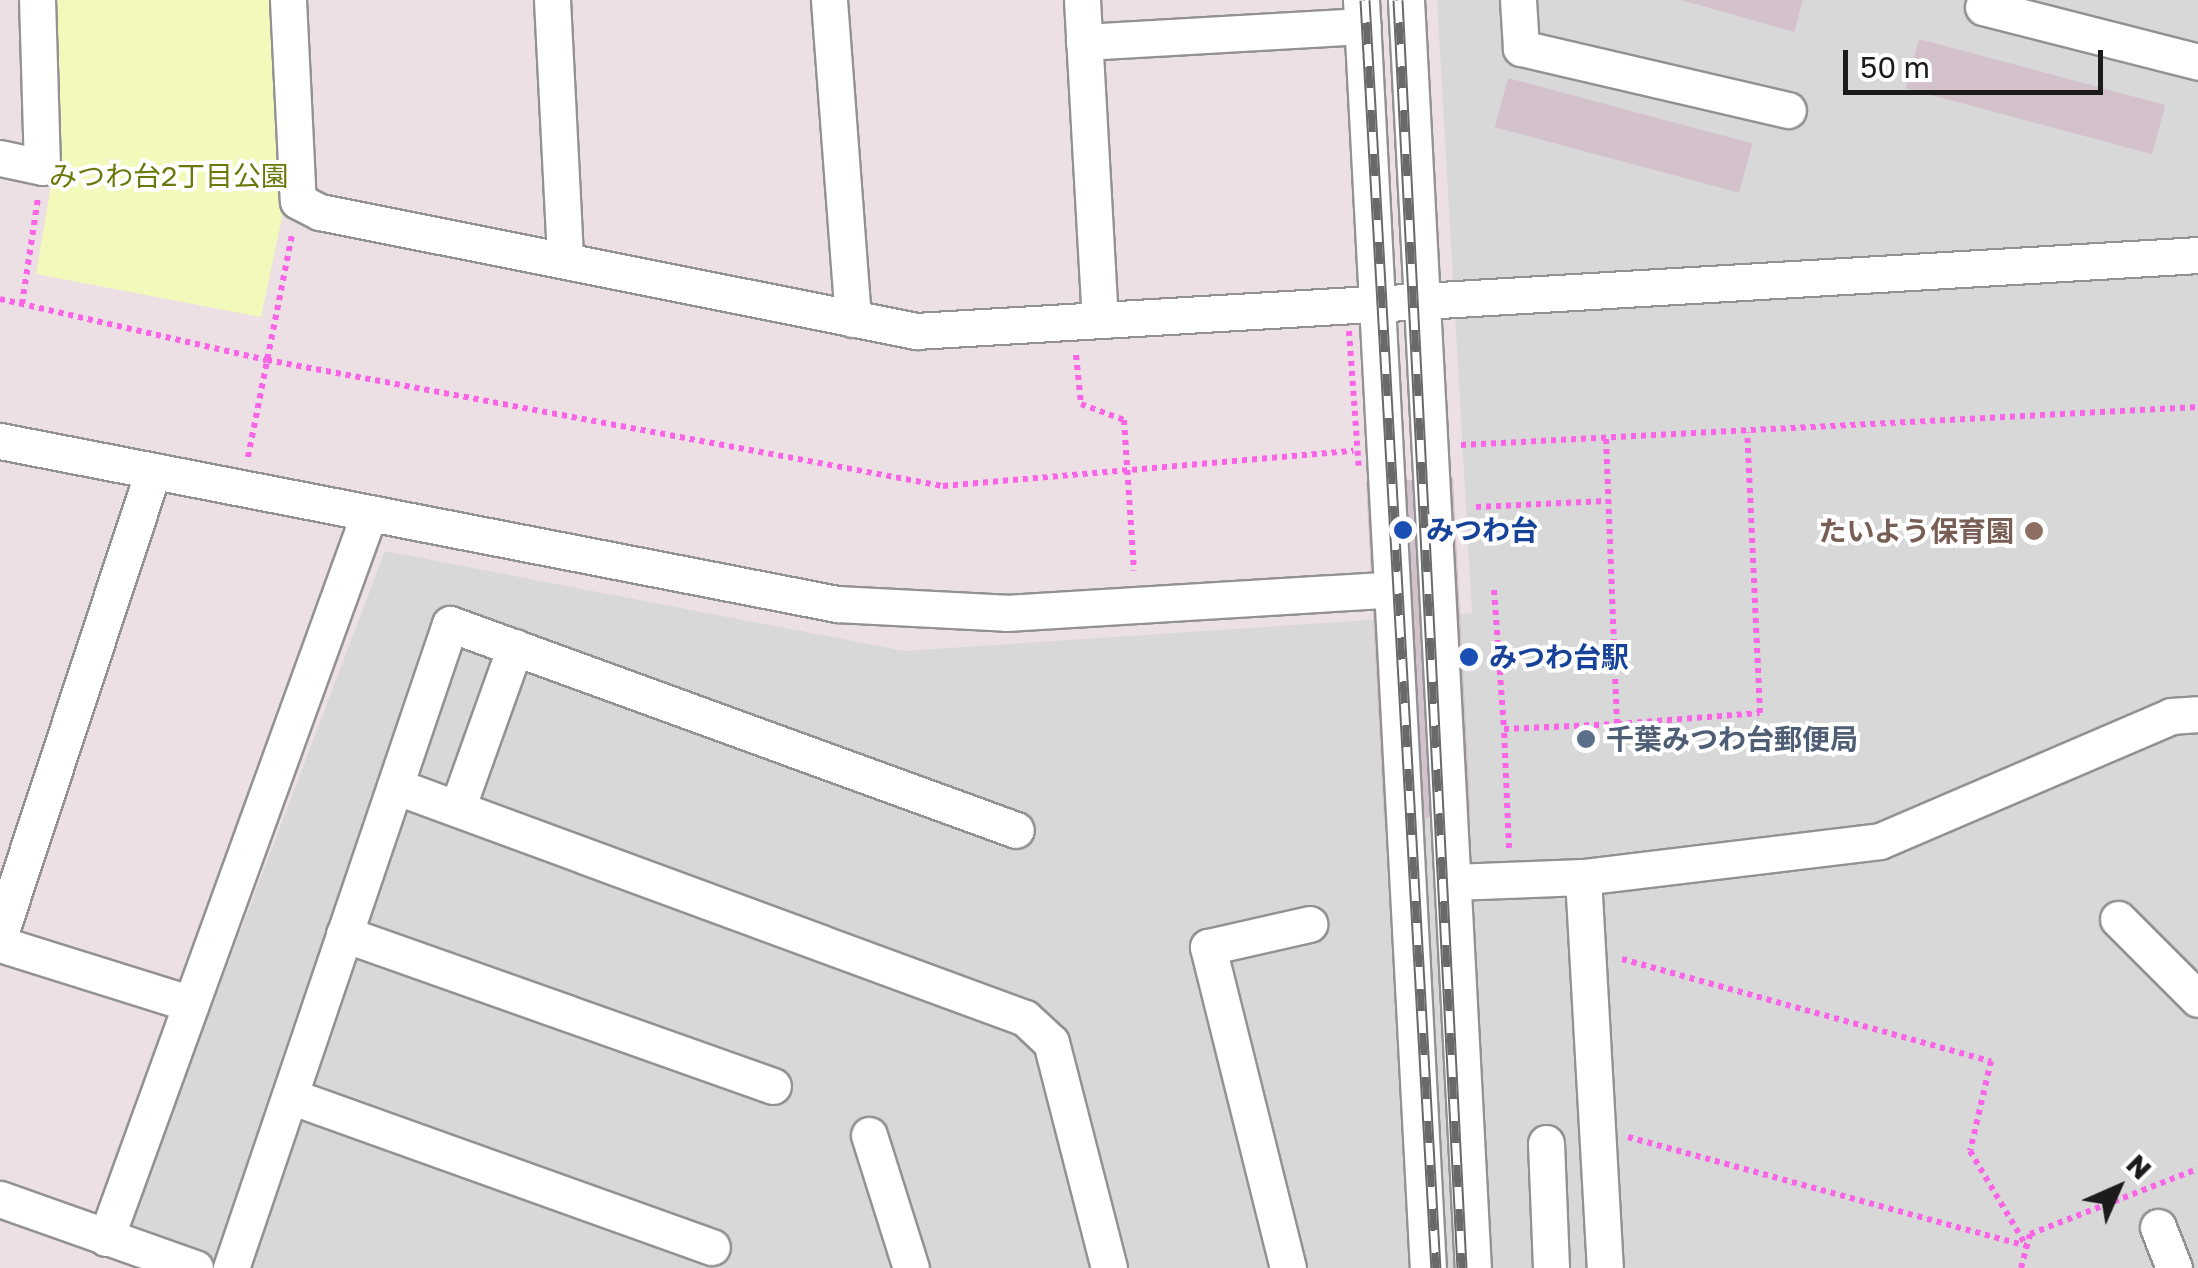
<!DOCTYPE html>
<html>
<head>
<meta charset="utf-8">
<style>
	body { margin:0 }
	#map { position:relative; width:2198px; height:1268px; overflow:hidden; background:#ede0e4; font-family:"Golos Text","Noto Sans JP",sans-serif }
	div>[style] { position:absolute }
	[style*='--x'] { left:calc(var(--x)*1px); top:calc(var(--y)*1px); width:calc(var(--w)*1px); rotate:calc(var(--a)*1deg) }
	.residential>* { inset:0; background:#d9d8d9 }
	.park>* { inset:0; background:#f3f9bb }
	.building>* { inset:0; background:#d3c1cb; transform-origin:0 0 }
	.path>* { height:6px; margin-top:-3px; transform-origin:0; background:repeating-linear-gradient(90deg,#fa64e7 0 5px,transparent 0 10px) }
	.roads { filter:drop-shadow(2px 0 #929292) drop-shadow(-2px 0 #929292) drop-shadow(0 2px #929292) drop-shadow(0 -2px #929292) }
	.minor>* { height:35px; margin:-17.5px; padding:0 17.5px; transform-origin:17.5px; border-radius:17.5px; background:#fff }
	.rail>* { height:11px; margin-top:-5.5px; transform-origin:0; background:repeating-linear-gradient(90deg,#fff 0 22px,#696969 0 44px); box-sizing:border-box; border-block:2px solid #696969 }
	.path-bridge>* { height:6px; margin-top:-3px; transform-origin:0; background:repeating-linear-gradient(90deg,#fa64e7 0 5px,transparent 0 10px) }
	.dots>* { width:28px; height:28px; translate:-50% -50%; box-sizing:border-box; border:5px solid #fff; border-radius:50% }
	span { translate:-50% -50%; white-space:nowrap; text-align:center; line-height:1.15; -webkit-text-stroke:8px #fff; paint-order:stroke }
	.park-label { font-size:28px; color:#6c780b }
	.transit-label { font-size:28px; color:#164399; font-weight:700 }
	.left { translate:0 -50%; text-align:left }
	.education-label { font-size:28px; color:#785e54; font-weight:700 }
	.right { translate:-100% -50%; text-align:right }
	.service-label { font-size:28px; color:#4e5e75; font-weight:700 }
	.north { position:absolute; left:2068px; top:1138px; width:100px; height:100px; -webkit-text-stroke:8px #fff; paint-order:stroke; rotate:45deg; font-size:28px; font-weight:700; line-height:40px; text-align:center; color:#1b1b1b }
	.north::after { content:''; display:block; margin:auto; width:35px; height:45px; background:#1b1b1b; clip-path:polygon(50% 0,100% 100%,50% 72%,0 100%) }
	.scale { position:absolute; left:1843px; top:50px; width:260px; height:45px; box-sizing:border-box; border:5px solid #1b1b1b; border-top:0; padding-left:12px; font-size:30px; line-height:35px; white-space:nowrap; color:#1b1b1b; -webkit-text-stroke:8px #fff; paint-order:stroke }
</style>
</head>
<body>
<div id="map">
	<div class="residential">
		<div style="clip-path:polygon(1437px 0,2198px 0,2198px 1268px,234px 1268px,128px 1227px,385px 551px,905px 651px,1472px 613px)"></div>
	</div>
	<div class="park">
		<div style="clip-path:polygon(45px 0,276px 0,287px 193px,261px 317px,36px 274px,52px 180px)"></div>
	</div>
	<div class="building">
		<div style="clip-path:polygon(1681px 0,1803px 0,1794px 32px)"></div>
		<div style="left:1919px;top:39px;width:255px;height:51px;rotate:15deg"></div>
		<div style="left:1508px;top:78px;width:253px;height:51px;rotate:15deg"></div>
		<div style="left:1453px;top:478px;width:338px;height:87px;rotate:87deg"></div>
	</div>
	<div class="path">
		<div style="--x:0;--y:299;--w:274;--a:12.9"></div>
		<div style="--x:267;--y:360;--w:688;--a:10.56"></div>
		<div style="--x:943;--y:486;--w:412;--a:-4.9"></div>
		<div style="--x:22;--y:304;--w:107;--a:-81.4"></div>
		<div style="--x:1076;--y:355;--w:49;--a:84.2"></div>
		<div style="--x:1081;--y:404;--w:46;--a:20.4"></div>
		<div style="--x:1124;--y:420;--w:151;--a:86.2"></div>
		<div style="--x:1461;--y:445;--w:738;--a:-2.95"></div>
		<div style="--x:248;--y:457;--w:227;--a:-78.8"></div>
		<div style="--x:1476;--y:507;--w:130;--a:-2.6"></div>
		<div style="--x:1494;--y:590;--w:139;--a:85.9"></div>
		<div style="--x:1617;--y:724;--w:143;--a:-4.4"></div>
		<div style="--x:1760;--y:713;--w:281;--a:-92.6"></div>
		<div style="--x:1509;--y:848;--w:119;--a:-92.4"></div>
		<div style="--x:1504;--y:729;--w:113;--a:-2.5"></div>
		<div style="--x:1617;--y:724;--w:286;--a:-92.2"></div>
		<div style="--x:1622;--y:959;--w:383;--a:15.5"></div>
		<div style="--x:1991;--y:1061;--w:92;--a:103.1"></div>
		<div style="--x:1970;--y:1151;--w:112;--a:59.3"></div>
		<div style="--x:1628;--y:1137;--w:413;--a:15.3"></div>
		<div style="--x:2021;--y:1268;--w:35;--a:-75"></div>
		<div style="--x:2030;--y:1234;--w:180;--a:-21.2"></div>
	</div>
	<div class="roads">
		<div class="minor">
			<div style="--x:288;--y:0;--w:201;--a:87.2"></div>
			<div style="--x:298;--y:201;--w:25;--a:27"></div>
			<div style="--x:320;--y:212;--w:608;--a:11.29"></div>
			<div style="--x:916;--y:331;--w:1284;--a:-3.39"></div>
			<div style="--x:552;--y:0;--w:257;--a:87.1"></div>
			<div style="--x:829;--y:0;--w:320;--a:85.7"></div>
			<div style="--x:1082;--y:0;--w:319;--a:86.8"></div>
			<div style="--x:1361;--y:0;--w:1270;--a:86.98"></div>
			<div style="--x:1406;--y:0;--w:1270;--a:86.98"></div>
			<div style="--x:1518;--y:0;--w:48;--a:86.4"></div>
			<div style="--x:1521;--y:48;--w:274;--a:13.1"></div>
			<div style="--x:1983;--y:7;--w:222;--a:14.3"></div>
			<div style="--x:1084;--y:42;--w:279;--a:-3.3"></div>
			<div style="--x:0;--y:158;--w:43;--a:12.1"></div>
			<div style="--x:42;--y:167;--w:167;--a:-91.7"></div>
			<div style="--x:0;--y:441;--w:853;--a:11.02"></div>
			<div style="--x:837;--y:604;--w:169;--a:3"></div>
			<div style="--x:1006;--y:613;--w:382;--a:-3.5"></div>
			<div style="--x:395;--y:786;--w:671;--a:20.22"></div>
			<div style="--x:1025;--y:1018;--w:35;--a:43"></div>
			<div style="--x:1051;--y:1042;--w:233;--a:75.6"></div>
			<div style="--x:462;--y:795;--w:157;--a:-70.3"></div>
			<div style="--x:1583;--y:877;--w:392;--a:86.8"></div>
			<div style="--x:1453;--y:882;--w:130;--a:-2.2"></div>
			<div style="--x:1583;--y:877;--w:299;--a:-6.9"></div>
			<div style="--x:1880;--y:841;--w:317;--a:-23.2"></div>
			<div style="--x:2171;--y:716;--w:27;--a:-4"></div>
			<div style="--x:2118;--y:919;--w:113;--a:45"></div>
			<div style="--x:0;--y:934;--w:487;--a:-71.7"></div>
			<div style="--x:344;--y:934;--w:455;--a:19.5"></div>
			<div style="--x:0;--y:944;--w:200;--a:17.4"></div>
			<div style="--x:290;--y:1096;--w:448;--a:19.7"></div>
			<div style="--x:869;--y:1135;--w:139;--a:72.5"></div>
			<div style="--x:1546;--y:1143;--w:125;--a:87.7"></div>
			<div style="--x:0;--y:1199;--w:207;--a:19.5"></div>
			<div style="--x:2158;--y:1227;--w:44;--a:68.7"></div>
			<div style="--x:106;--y:1238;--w:770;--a:-70.04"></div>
			<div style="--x:231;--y:1268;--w:680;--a:-71.22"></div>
			<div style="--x:450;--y:624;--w:602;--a:20"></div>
			<div style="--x:1288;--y:1268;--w:331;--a:-104"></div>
			<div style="--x:1208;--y:947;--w:104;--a:-12.8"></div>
		</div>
	</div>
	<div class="rail">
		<div style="--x:1365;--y:0;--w:1270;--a:86.8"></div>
		<div style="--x:1398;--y:0;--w:1270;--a:87.11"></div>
	</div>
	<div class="path-bridge">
		<div style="--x:1349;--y:331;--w:139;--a:85.9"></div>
	</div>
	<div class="dots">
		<div style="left:1403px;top:530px;background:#1a4fb4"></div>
		<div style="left:2034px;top:531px;background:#8d6e63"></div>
		<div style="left:1469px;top:657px;background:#1a4fb4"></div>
		<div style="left:1586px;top:739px;background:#5c6f8a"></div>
	</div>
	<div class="park-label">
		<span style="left:169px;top:176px">みつわ台2丁目公園</span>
	</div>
	<div class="transit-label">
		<span class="left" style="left:1426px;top:530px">みつわ台</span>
		<span class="left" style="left:1489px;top:657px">みつわ台駅</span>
	</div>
	<div class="education-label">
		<span class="right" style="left:2014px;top:531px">たいよう保育園</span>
	</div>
	<div class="service-label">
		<span class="left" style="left:1606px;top:739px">千葉みつわ台郵便局</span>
	</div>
	<div class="north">N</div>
	<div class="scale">50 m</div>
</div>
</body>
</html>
